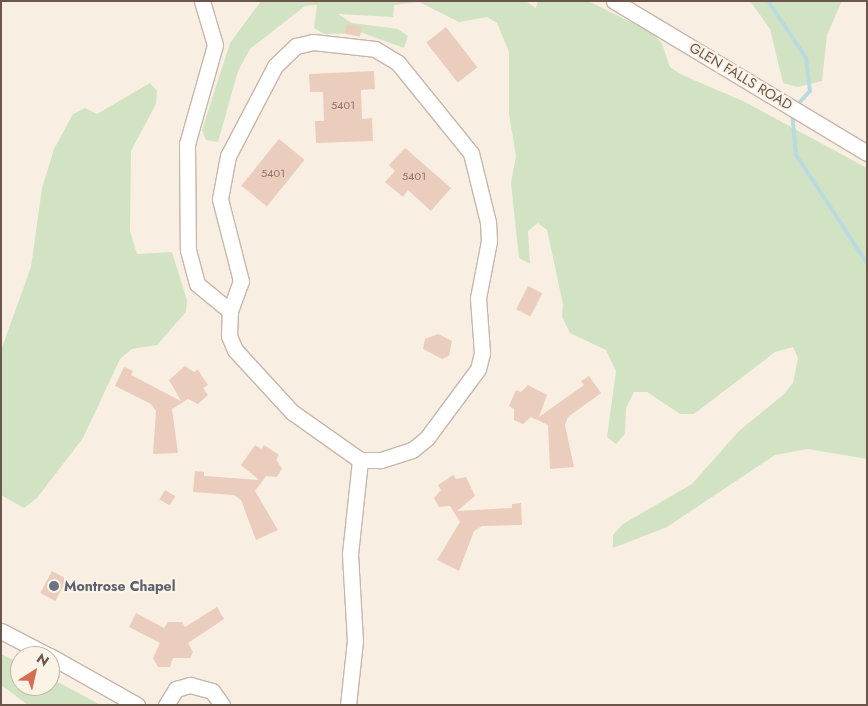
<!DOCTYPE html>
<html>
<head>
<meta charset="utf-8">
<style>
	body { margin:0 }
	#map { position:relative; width:868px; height:706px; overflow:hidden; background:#f8efe2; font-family:Jost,sans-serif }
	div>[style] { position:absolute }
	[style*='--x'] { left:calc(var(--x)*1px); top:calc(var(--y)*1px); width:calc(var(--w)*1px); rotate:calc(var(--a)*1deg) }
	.green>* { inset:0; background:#d1e3c3 }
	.stream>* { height:4px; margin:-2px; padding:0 2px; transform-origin:2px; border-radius:2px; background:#b9dbdf }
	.building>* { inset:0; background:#eacdbd; transform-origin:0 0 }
	.roads { filter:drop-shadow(1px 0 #c7b6ab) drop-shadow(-1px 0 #c7b6ab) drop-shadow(0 1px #c7b6ab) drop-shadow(0 -1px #c7b6ab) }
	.minor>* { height:15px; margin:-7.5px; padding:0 7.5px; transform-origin:7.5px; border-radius:7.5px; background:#fff }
	.dots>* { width:14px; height:14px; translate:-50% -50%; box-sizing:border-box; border:2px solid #fcf3e7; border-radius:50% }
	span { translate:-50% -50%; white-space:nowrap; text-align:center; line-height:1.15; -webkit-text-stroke:4px #fcf3e7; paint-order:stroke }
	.number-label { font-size:11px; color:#8c7468 }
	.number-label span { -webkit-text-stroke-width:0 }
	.street-label { font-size:14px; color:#6c564c }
	.worship-label { font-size:14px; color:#5b616d; font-weight:700 }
	.left { translate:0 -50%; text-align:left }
	.frame { position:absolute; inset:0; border:2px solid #6c564c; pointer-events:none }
	.north { position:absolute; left:10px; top:646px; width:50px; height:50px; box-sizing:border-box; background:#fcf3e7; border:1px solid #c2b4a9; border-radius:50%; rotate:35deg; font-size:14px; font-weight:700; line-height:20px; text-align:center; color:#6c564c }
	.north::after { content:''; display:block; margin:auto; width:18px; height:22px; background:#d36d56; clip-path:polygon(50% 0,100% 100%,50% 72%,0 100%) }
</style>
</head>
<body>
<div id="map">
	<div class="green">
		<div style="clip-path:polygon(261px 1px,525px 1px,536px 8px,538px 1px,588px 1px,653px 33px,662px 44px,670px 67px,680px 74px,745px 102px,867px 168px,867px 459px,808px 449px,775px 455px,667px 527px,613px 548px,613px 535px,623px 524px,692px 484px,739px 431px,783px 395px,793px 383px,798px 358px,793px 347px,775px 352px,694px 414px,680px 414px,647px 392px,634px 392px,626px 408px,625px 434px,616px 444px,607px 437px,616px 371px,606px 350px,570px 333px,562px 317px,563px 304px,547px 230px,538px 223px,528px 231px,530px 264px,519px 258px,511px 183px,516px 156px,509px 114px,509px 52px,497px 23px,487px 17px,459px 22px,419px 2px,394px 5px,393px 17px,338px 14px,352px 23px,398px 29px,408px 36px,404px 48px,363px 33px,324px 34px,314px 28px,317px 5px,305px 6px,250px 49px,238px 71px,218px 142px,206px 140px,202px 130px,230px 43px)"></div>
		<div style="clip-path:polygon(750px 1px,842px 1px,827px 35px,822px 81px,798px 87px,783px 83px,770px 29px)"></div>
		<div style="clip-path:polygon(150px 83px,157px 91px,156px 104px,131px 151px,130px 231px,137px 254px,172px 252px,187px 300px,186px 312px,157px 345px,132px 349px,120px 359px,83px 438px,37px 498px,24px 508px,1px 495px,1px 350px,31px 267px,42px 188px,54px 149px,73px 114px,85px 108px,97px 114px)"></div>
		<div style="clip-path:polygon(1px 654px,20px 663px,20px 686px,50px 686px,50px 678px,101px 705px,28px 705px,1px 685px)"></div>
	</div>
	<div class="stream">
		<div style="--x:768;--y:1;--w:69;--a:56.3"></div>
		<div style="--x:806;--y:58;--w:33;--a:83"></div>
		<div style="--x:810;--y:91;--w:21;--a:133"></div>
		<div style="--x:792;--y:112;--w:43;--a:84.7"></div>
		<div style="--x:796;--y:155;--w:129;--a:56.7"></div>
	</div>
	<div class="building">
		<div style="left:347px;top:24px;width:15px;height:10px;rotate:11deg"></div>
		<div style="left:446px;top:27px;width:51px;height:25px;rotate:52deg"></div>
		<div style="clip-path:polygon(374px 71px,375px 89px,361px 90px,362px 119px,372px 118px,373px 141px,316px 143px,315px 121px,324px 121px,323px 92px,310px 92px,309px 74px)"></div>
		<div style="left:279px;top:139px;width:33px;height:60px;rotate:39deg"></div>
		<div style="clip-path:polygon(405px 148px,451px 188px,431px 211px,408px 190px,403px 197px,385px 182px,395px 171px,389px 165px)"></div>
		<div style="left:528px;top:286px;width:16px;height:26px;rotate:27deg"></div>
		<div style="clip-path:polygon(438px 334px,452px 341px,449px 356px,442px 359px,423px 349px,425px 339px)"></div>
		<div style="clip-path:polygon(185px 366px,194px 372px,198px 370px,208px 385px,203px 388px,208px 395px,198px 404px,188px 399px,172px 409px,178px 453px,153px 454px,156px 411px,151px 404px,115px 386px,124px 367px,133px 371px,131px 375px,181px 401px,169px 380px)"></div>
		<div style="clip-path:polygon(589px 376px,601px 393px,568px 417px,565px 425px,574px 467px,550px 469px,548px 425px,531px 417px,523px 424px,514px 420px,514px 409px,509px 406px,516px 390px,521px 392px,528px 385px,547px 395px,539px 417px,584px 385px,581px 381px)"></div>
		<div style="clip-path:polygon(255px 445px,261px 449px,264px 445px,279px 455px,276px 460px,282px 468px,277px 477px,266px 476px,255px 491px,278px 530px,256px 540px,241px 500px,234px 495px,193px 492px,195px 471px,204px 472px,204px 476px,259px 480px,241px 465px)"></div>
		<div style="clip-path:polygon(453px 475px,456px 479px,466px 477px,475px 496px,457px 511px,512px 508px,512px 504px,521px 503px,522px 525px,482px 526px,474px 531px,459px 571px,437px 560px,460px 522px,450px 506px,439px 507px,434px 498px,441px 490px,438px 485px)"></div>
		<div style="left:165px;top:490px;width:12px;height:11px;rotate:31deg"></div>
		<div style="left:52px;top:571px;width:17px;height:25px;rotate:28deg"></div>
		<div style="clip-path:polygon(217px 607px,224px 619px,188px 643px,193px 652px,190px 658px,173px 658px,170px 667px,158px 667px,153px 658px,160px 643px,129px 627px,136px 613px,164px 628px,168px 622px,182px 622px,185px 627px)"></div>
	</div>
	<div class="roads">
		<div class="minor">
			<div style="--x:202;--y:1;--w:46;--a:73.5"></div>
			<div style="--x:215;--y:45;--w:103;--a:105.8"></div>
			<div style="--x:187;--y:144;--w:106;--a:89.5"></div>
			<div style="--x:188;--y:250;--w:35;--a:75"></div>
			<div style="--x:197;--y:284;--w:43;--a:39.3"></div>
			<div style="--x:614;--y:1;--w:295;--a:31"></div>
			<div style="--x:313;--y:42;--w:62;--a:6.4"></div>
			<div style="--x:375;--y:49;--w:27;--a:31"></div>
			<div style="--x:398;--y:63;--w:116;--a:51"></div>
			<div style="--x:471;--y:153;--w:71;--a:76.2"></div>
			<div style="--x:488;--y:222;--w:19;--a:87"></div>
			<div style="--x:489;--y:241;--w:58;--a:100.9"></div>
			<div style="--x:478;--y:298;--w:55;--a:85.8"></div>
			<div style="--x:482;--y:353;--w:16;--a:104"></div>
			<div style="--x:478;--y:369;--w:86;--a:126.5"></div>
			<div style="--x:427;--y:438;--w:19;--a:141"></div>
			<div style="--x:412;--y:450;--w:33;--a:162"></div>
			<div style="--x:381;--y:460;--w:21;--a:180"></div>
			<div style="--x:360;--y:460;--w:83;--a:-144.8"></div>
			<div style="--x:292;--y:412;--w:84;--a:-132.6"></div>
			<div style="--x:235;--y:350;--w:15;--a:-113"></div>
			<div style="--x:229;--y:336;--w:25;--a:-88"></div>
			<div style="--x:230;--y:311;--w:32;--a:-70"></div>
			<div style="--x:241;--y:281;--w:85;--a:-104.4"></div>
			<div style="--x:220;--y:199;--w:44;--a:-79.5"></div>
			<div style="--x:228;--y:156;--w:102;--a:-62.4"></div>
			<div style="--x:275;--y:66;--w:29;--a:-44"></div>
			<div style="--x:296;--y:46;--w:17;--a:-13"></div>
			<div style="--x:1;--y:631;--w:54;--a:27.5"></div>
			<div style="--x:50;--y:656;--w:100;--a:29.4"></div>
			<div style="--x:166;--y:705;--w:19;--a:-58"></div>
			<div style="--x:176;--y:689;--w:15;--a:-16"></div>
			<div style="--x:190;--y:685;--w:23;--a:15"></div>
			<div style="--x:212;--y:691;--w:17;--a:54"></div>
			<div style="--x:348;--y:705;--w:64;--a:-83.8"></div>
			<div style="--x:355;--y:641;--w:87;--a:-93.3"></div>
			<div style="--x:350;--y:554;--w:95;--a:-83.9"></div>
		</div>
	</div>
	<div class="dots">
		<div style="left:54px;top:586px;background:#6b7280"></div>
	</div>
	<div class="number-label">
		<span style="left:343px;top:105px">5401</span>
		<span style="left:273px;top:173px">5401</span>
		<span style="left:414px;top:176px">5401</span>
	</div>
	<div class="street-label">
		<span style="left:741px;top:76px;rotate:31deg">GLEN FALLS ROAD</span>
	</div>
	<div class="worship-label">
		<span class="left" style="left:64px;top:586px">Montrose Chapel</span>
	</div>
	<div class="frame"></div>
	<div class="north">N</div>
</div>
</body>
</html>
